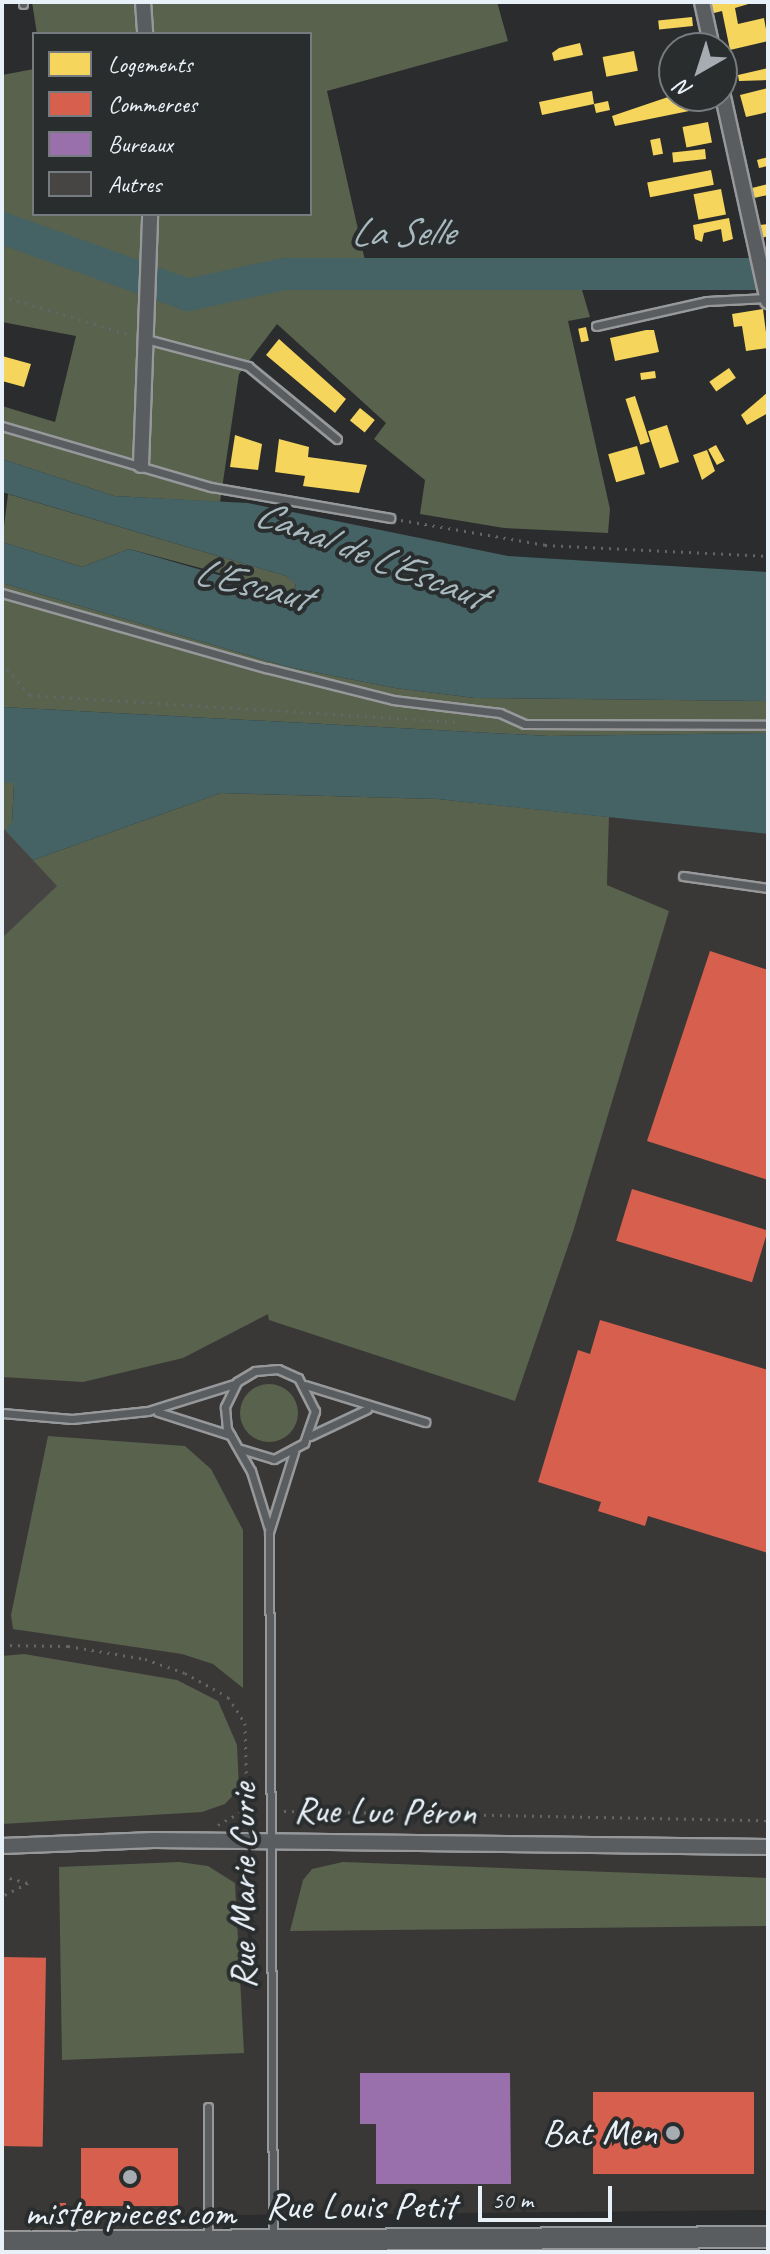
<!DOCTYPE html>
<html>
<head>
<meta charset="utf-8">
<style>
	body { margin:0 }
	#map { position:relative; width:770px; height:2254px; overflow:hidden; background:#2b2c2d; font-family:Caveat,sans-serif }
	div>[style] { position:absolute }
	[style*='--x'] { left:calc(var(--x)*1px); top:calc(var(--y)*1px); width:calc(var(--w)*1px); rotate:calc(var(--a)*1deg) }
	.built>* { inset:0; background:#3a3837 }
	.green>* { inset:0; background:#58624d }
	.round { border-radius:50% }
	.water>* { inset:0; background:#456265 }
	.homes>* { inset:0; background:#f6d55c; transform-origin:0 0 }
	.shops>* { inset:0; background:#d6604d; transform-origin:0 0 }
	.offices>* { inset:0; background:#9970ab }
	.river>* { height:32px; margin:-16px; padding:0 16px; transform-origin:16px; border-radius:16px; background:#456265 }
	.building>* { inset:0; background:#474544 }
	.path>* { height:3px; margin-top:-1.5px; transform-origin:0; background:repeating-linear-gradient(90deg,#636566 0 2px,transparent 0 8px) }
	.roads { filter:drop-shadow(2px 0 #96989a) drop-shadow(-2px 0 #96989a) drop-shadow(0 2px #96989a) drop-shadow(0 -2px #96989a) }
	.lane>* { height:7px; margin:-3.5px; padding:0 3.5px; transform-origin:3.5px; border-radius:3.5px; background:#5a5d60 }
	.street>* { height:14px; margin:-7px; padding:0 7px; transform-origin:7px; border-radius:7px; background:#5a5d60 }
	.secondary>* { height:20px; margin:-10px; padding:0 10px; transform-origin:10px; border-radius:10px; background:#5a5d60 }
	.dots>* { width:22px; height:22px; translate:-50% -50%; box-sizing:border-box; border:4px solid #2a2d2e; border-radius:50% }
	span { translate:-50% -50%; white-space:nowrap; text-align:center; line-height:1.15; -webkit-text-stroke:8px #2a2d2e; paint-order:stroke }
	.street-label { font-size:38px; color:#e8f1f8 }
	.poi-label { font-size:38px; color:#e8f1f8 }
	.right { translate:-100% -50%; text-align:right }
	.water-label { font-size:40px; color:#a8babf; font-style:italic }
	.frame { position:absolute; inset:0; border:4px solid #e8f1f8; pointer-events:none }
	.legend { position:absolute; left:32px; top:32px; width:280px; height:184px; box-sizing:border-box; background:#2a2d2e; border:2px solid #767b7f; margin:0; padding:10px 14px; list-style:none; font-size:24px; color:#e8f1f8 }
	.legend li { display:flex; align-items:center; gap:16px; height:40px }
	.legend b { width:40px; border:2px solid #767b7f }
	.north { position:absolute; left:658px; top:32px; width:80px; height:80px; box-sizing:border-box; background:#2a2d2e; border:2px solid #767b7f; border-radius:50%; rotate:219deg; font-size:22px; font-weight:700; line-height:32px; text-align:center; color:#e8f1f8 }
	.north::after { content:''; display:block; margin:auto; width:28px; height:36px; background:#a6acb1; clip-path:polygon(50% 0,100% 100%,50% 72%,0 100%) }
	.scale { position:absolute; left:478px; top:2186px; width:134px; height:36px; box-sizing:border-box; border:4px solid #e8f1f8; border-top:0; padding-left:10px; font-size:24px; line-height:28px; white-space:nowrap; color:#e8f1f8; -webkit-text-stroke:6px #2a2d2e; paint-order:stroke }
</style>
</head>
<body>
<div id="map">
	<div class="built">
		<div style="clip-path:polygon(609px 817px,768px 834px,768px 2210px,225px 2215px,218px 2252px,2px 2252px,2px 1096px,515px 1401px,573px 1232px,668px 911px,607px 885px)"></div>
	</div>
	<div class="green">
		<div style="clip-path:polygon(32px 2px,497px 2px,508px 41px,327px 91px,366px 265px,574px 263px,590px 317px,568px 321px,610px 509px,608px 533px,504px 528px,420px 514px,425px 480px,374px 439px,386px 423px,277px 324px,239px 374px,220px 502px,114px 496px,2px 459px,2px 406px,55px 422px,76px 336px,2px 322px,2px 75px,34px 69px,34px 214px,310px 214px,310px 34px,37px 34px)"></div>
		<div style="clip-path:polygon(8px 494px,286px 576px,296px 583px,294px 593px,129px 549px,82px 567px,2px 542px)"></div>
		<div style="clip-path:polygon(2px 583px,288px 667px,395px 688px,475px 698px,768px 701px,768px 733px,549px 736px,2px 707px)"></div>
		<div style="clip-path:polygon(2px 783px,14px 783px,12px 822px,33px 860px,221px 793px,438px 799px,609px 817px,607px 885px,669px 911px,573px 1232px,515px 1401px,269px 1320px,268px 1314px,183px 1358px,83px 1382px,2px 1377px)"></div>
		<div class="round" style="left:240px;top:1384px;width:58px;height:58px"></div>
		<div style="clip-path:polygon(48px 1436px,185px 1446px,211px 1469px,243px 1530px,243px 1688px,213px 1664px,182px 1654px,13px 1629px,11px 1615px)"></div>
		<div style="clip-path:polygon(24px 1654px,177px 1680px,218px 1701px,237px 1745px,239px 1789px,225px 1804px,202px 1812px,2px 1824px,2px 1656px)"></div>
		<div style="clip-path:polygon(179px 1862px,208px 1866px,235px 1883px,244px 2053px,62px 2060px,59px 1867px)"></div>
		<div style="clip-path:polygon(343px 1862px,768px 1878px,768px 1926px,290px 1931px,303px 1880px,312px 1869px)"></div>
	</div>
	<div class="water">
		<div style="clip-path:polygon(2px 459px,114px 496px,248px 503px,508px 556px,768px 572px,768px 701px,475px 698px,395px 688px,288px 667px,2px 583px,2px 542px,82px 567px,129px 549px,284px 594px,294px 593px,296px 584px,286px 576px,2px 492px)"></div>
		<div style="clip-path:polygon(2px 707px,549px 736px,768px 733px,768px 834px,438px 799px,221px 793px,33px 860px,5px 830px,12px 822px,14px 783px,2px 783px)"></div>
	</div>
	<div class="homes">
		<div style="clip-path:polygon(707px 2px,755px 2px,735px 8px,738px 24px,764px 18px,768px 41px,730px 50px,722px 11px,710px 14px)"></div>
		<div style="left:692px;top:17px;width:9px;height:34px;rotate:84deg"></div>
		<div style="clip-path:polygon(580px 43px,583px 55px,554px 61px,552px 53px,559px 48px)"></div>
		<div style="left:634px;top:51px;width:20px;height:32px;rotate:79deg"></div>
		<div style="clip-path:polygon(768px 68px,768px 80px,739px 81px,738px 75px)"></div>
		<div style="clip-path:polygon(768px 88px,768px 112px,746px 117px,740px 95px)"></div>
		<div style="clip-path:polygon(592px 91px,594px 104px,608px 101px,610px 110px,596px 113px,594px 104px,542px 115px,539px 102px)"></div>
		<div style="clip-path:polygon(674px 95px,680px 103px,693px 101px,694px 110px,615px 126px,612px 116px)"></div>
		<div style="left:708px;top:122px;width:21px;height:26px;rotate:79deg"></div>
		<div style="left:660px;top:138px;width:16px;height:10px;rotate:79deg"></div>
		<div style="left:705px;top:149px;width:10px;height:33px;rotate:84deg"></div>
		<div style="clip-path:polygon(768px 157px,768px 166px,759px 168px,757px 160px)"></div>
		<div style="left:711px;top:170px;width:15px;height:65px;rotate:79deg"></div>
		<div style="clip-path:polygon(768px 184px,768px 195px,754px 198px,752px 188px)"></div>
		<div style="left:721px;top:189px;width:26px;height:28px;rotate:79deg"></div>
		<div style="clip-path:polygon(729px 218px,733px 239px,723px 242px,721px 229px,704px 233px,702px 242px,695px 239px,693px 225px)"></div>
		<div style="clip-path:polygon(768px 224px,768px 236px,762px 238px,760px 225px)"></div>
		<div style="clip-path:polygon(763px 309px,768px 348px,746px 351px,742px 326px,734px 327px,732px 314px)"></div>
		<div style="left:586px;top:327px;width:14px;height:8px;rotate:78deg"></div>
		<div style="clip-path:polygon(646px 330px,654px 330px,659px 352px,615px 361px,610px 338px)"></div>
		<div style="clip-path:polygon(279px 339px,346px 399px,335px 413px,266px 355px)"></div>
		<div style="clip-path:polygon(2px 356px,31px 364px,24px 387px,2px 381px)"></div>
		<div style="left:729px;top:368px;width:12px;height:24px;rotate:55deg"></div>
		<div style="left:655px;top:371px;width:7px;height:15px;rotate:82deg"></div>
		<div style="clip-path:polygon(768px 392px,768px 413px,747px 425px,741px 415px)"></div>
		<div style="left:635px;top:396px;width:48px;height:10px;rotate:72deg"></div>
		<div style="left:360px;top:408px;width:19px;height:16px;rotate:39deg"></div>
		<div style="left:667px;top:425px;width:39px;height:20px;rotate:72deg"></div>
		<div style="clip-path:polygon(235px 435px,262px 444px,258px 470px,230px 467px)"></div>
		<div style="clip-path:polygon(279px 439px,309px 447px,308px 457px,367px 465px,359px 493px,303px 486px,305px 476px,275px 472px)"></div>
		<div style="left:716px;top:445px;width:18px;height:9px;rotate:61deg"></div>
		<div style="left:637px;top:446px;width:29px;height:30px;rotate:74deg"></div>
		<div style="clip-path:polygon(707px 450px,715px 471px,702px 480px,693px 455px)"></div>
	</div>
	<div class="shops">
		<div style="clip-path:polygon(710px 951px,768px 970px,768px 1180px,647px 1141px)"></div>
		<div style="left:632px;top:1189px;width:142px;height:54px;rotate:17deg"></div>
		<div style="clip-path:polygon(600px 1320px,768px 1370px,768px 1553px,648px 1516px,645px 1526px,598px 1511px,601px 1502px,538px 1482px,578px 1350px,590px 1354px)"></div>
		<div style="left:2px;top:1957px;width:44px;height:189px;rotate:1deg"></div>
		<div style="left:593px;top:2092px;width:161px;height:82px"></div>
		<div style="left:81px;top:2148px;width:97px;height:58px"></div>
		<div style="clip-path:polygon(59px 2203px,66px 2203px,65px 2219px,59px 2219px)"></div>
	</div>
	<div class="offices">
		<div style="clip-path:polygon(360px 2073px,510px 2073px,511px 2184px,376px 2184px,376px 2124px,360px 2124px)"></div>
	</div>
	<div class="river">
		<div style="--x:2;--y:228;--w:198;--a:19.8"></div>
		<div style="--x:188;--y:295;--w:98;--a:-12.3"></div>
		<div style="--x:284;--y:274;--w:484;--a:0"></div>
	</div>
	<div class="building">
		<div style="clip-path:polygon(2px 827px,57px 886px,2px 938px)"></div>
	</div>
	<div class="path">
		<div style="--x:2;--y:296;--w:135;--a:16.8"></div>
		<div style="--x:401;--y:520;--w:146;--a:9.8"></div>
		<div style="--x:545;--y:545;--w:223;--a:2.8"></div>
		<div style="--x:2;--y:663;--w:43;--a:48.8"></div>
		<div style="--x:30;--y:695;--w:428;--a:3.6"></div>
		<div style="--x:2;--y:1645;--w:66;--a:0.9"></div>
		<div style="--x:68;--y:1646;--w:78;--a:9.6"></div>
		<div style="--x:145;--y:1659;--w:42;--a:19.3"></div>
		<div style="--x:185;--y:1673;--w:49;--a:29.2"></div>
		<div style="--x:228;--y:1697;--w:31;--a:57"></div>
		<div style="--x:245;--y:1723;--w:84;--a:88.6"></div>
		<div style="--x:284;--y:1811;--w:484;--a:1.1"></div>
		<div style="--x:218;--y:1825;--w:34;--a:-30"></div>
		<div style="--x:247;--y:1808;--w:13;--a:9"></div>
		<div style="--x:2;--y:1876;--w:27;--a:15"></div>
		<div style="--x:28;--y:1883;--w:29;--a:153"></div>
	</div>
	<div class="roads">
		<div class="lane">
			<div style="--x:23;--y:2;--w:2;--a:90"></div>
			<div style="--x:596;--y:326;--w:114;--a:-12.7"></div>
			<div style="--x:707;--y:301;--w:60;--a:-2.9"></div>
			<div style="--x:146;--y:339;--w:106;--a:14.8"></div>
			<div style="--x:248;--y:366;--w:115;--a:39.4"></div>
			<div style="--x:2;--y:426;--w:218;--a:16.3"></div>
			<div style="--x:211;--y:487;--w:182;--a:9.8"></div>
			<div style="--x:2;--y:593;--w:274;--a:15.9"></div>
			<div style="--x:266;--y:668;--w:131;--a:14.1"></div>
			<div style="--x:393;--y:700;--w:108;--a:6.9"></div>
			<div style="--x:500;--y:713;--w:27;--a:24"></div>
			<div style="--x:525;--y:724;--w:243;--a:0.2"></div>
			<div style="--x:683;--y:876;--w:86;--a:8"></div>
			<div style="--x:305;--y:1385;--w:126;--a:17.1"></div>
			<div style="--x:158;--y:1412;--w:76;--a:17.7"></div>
			<div style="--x:2;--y:1413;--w:70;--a:4.9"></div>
			<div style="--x:72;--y:1419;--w:76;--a:-6"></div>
			<div style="--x:148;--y:1411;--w:90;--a:-17.4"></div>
			<div style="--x:310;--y:1436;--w:63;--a:-25.3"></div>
			<div style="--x:241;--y:1449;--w:34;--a:17"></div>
			<div style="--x:274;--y:1459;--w:34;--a:-28"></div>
			<div style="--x:304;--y:1443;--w:34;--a:-71"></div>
			<div style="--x:315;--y:1411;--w:37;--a:-117"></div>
			<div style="--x:298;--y:1378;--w:22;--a:-156"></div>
			<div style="--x:278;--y:1369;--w:23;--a:175"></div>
			<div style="--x:255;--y:1371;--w:21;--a:149"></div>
			<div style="--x:237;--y:1382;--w:28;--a:116"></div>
			<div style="--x:225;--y:1407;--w:22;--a:85"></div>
			<div style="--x:227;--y:1429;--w:48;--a:60.3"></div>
			<div style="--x:251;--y:1471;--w:58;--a:72.8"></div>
			<div style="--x:273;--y:2238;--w:706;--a:-90.32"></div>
			<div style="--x:269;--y:1532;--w:84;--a:-72.6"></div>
			<div style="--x:208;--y:2239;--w:132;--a:-90"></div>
		</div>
		<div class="street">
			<div style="--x:143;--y:2;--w:32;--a:86"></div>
			<div style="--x:702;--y:2;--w:47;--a:77.7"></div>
			<div style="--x:722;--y:92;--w:214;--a:77.6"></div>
			<div style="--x:141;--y:465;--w:251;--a:-87.9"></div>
			<div style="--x:2;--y:1846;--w:152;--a:-2.3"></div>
			<div style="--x:154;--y:1840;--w:614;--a:0.65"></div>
		</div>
		<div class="secondary">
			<div style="--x:2;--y:2242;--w:766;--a:-0.37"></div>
		</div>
	</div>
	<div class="dots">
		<div style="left:673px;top:2133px;background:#a6acb1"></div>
		<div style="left:130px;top:2177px;background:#a6acb1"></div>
	</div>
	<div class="street-label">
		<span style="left:385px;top:1811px;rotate:1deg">Rue Luc Péron</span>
		<span style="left:243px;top:1886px;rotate:-90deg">Rue Marie Curie</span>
		<span style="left:361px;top:2206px">Rue Louis Petit</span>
	</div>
	<div class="poi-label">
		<span class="right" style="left:657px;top:2133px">Bat Men</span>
		<span style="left:130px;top:2213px">misterpieces.com</span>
	</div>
	<div class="water-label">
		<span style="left:402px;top:232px">La Selle</span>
		<span style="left:370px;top:554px;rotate:21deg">Canal de L'Escaut</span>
		<span style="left:252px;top:584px;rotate:14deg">L'Escaut</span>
	</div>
	<div class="frame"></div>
	<ul class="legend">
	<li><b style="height:22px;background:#f6d55c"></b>Logements</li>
	<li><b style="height:22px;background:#d6604d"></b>Commerces</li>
	<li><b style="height:22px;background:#9970ab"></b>Bureaux</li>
	<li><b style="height:22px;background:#474544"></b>Autres</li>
	</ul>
	<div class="north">N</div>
	<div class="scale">50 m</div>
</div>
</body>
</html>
